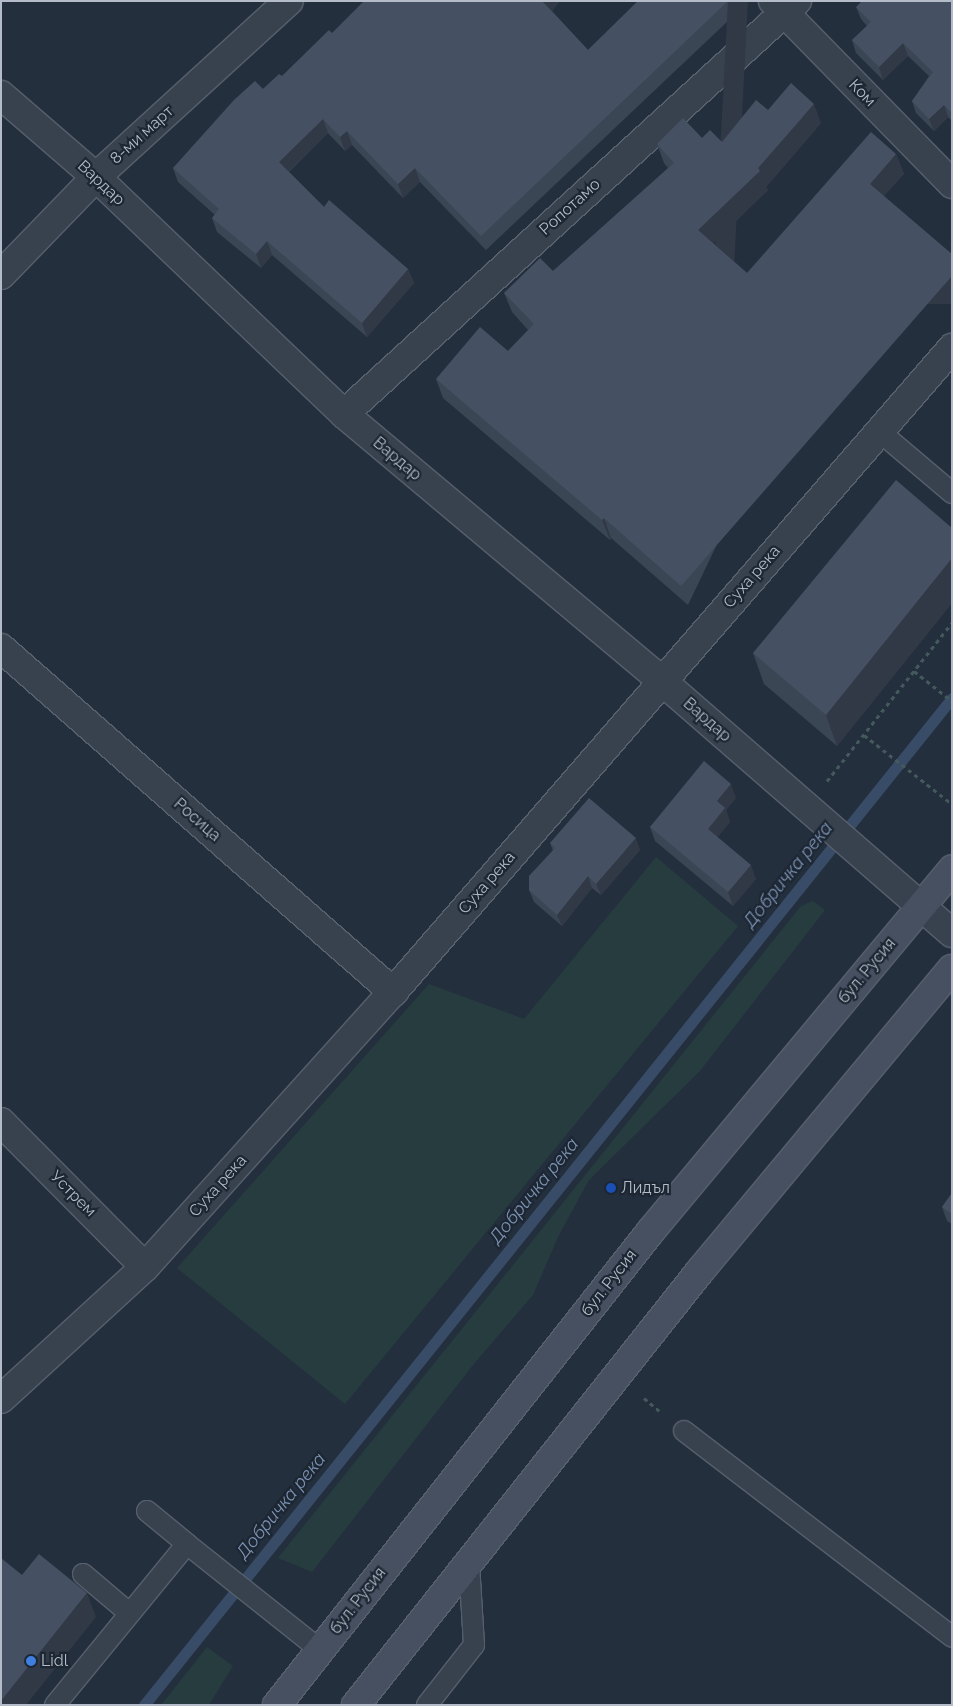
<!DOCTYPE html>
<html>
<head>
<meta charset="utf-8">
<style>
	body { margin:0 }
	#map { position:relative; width:953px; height:1706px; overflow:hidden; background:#242f3e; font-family:Raleway,sans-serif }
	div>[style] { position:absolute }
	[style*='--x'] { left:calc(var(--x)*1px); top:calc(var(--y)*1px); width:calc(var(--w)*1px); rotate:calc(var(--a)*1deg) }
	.green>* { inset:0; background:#263c3f }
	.stream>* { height:11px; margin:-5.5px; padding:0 5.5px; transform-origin:5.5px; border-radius:5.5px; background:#394c67 }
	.path>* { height:3px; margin-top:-1.5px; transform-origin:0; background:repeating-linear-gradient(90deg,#44595c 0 4px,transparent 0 8px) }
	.roads { filter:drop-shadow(1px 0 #565f6c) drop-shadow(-1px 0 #565f6c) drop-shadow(0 1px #565f6c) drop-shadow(0 -1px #565f6c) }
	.lane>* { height:20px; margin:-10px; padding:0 10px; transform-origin:10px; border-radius:10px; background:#38414e }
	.street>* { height:28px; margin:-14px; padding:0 14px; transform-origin:14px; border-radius:14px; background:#38414e }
	.secondary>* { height:28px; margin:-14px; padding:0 14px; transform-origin:14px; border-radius:14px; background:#465061 }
	.wall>* { inset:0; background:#3b4654 }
	.shaded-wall>* { inset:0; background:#303945; transform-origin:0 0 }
	.building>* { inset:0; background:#455162 }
	.dots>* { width:14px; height:14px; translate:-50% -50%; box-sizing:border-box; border:2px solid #1d2633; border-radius:50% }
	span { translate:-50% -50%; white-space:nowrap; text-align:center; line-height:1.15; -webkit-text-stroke:4.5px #1d2633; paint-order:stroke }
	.street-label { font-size:16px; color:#b4bcc9 }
	.poi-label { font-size:16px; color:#b4bcc9 }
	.left { translate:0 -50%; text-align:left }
	.water-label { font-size:18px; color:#7c92b1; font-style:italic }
	.frame { position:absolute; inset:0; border:2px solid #b4bcc9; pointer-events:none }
</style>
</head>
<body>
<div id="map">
	<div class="green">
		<div style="clip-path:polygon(656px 857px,738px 926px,345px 1404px,177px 1268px,429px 984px,524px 1019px)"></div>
		<div style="clip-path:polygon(813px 901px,825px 910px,700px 1071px,589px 1180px,559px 1235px,533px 1295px,473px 1365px,312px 1572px,278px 1558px,801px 906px)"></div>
		<div style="clip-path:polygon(207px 1647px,233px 1666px,209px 1705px,161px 1705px)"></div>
	</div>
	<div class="stream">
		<div style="--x:144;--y:1705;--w:1291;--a:-51.26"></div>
	</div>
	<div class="path">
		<div style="--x:914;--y:671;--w:48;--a:38.3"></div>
		<div style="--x:864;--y:735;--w:112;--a:38.1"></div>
		<div style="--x:827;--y:781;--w:201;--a:-51.7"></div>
		<div style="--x:644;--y:1398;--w:23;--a:40"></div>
	</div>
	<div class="roads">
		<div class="lane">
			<div style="--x:879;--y:431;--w:96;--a:40.3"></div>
			<div style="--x:684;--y:1431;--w:338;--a:37.5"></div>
			<div style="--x:147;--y:1511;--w:52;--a:39.5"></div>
			<div style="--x:83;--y:1574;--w:59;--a:40.2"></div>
			<div style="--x:55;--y:1705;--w:208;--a:-50.7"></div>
			<div style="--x:187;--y:1544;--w:169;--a:38.5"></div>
			<div style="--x:427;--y:1705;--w:76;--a:-51.9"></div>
			<div style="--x:474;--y:1645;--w:82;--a:-93.5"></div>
		</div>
		<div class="street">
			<div style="--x:773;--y:1;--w:256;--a:45.6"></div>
			<div style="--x:1;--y:95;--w:125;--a:40.8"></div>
			<div style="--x:96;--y:177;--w:343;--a:43.7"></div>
			<div style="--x:344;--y:414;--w:415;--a:40"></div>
			<div style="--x:662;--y:681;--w:384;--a:41"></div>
			<div style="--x:1;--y:275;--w:136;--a:-45.9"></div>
			<div style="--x:96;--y:177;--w:261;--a:-42.4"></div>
			<div style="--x:344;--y:414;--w:613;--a:-42.36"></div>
			<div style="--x:1;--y:648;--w:522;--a:41.27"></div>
			<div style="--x:1;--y:1122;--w:204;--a:45.2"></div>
			<div style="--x:1;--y:1399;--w:195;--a:-42.5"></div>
			<div style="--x:145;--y:1267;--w:370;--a:-48"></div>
			<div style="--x:393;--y:992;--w:853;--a:-49.04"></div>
		</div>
		<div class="secondary">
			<div style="--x:277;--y:1705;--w:602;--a:-51.74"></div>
			<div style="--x:650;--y:1232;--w:472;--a:-50.2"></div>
			<div style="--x:356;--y:1705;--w:554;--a:-51.6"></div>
			<div style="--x:700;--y:1271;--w:393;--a:-50.2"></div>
		</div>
	</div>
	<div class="wall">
		<div style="clip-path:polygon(638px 1px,748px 2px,486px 250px,420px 182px,403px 198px,352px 145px,345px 151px,328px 133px,289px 172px,324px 207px,408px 269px,414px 283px,367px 337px,272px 255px,261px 268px,217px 232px,212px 218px,215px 215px,178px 182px,173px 168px,263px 89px,282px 76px,332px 33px,552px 11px,588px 50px)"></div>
		<div style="clip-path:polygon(952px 1px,952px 121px,948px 117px,934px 131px,916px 113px,912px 101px,929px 76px,908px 56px,883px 80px,856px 53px,852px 40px,867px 26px,861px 19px,856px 7px)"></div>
		<div style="clip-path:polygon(768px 110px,821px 123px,766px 187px,768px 190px,713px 243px,747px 273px,896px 154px,904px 174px,884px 195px,688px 605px,611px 538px,610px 540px,443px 398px,436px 379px,508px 351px,528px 330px,512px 312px,504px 293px,553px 271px,668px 168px,664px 163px,657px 144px,702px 138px,722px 142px)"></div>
		<div style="clip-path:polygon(952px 528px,952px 603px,837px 746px,764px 684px,753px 653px)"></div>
		<div style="clip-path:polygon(736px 798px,726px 810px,730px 822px,717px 837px,756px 879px,733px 906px,655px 841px,650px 827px)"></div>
		<div style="clip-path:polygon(550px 843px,640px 850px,601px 895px,592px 888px,562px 926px,534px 902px,529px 890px,553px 851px)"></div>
		<div style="clip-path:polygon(952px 1193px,952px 1224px,947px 1221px,942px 1207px)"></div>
	</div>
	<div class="shaded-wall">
		<div style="clip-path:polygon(544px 1px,560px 1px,549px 16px,543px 2px)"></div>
		<div style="left:728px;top:1px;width:20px;height:341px;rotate:3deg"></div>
		<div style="clip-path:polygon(903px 43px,908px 56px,883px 80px,879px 67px)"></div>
		<div style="clip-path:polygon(814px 104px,821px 123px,766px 187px,768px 190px,706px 250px,698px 230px,758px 168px)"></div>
		<div style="clip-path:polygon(944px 105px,948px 117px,934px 131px,929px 119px)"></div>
		<div style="clip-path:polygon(323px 119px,328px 133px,284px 176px,279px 162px)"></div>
		<div style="clip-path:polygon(347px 131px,352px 145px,345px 151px,340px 137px)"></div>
		<div style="clip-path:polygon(896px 154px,904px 174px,878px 203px,870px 184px)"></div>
		<div style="clip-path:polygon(415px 168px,420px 182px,403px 198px,398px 184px)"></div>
		<div style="clip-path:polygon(267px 241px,272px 255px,261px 268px,256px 254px)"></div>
		<div style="clip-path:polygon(408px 269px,414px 283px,367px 337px,362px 323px)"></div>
		<div style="left:952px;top:276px;width:28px;height:412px;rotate:90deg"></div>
		<div style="clip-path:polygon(604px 518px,611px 538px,610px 540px,602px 520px)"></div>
		<div style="clip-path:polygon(952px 558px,952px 603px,837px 746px,826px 715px)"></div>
		<div style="clip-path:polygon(731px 784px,736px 798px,726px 810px,730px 822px,713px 843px,708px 829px,717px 801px)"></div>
		<div style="clip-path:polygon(636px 838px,640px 850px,601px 895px,596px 884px)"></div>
		<div style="clip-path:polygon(751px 865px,756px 879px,733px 906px,728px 892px)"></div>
		<div style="clip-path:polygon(588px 876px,592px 888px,562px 926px,557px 915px)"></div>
		<div style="clip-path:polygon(87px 1593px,96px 1617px,26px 1705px,1px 1705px,1px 1701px)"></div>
	</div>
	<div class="building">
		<div style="clip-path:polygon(364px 1px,544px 1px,543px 2px,588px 50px,638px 1px,728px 1px,481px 236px,415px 168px,398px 184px,347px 131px,340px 137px,323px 119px,279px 162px,324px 207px,329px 200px,408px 269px,362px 323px,267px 241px,256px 254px,212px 218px,219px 209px,173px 168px,234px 100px,255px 81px,263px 89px,279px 74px,282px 76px,329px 30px,332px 33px)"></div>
		<div style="clip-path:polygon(862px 1px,952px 1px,952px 113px,944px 105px,929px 119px,912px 101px,933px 72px,903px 43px,879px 67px,852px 40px,871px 22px,856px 7px)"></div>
		<div style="clip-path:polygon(791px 83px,814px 104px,758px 168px,760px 171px,698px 230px,747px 273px,871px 132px,896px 154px,870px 184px,952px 254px,952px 276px,681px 586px,604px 518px,602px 520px,436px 379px,480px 327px,508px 351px,534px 324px,504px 293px,540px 258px,553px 271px,674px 163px,657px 144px,683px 118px,702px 138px,710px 130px,722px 142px,756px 100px,768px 110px)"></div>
		<div style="clip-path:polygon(896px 480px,952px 528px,952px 558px,826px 715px,753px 653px)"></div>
		<div style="clip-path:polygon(704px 761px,731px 784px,717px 801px,725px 808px,708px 829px,751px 865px,728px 892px,650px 827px)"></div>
		<div style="clip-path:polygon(589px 798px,636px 838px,596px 884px,588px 876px,557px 915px,529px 890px,529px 876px,555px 848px,550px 843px)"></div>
		<div style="clip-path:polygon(952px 1193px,952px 1214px,942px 1207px)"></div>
		<div style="clip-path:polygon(39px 1554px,87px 1593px,1px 1701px,1px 1558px,22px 1575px)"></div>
	</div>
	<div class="dots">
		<div style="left:611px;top:1188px;background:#1a4fb4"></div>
		<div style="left:31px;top:1661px;background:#3f7fe0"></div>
	</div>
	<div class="street-label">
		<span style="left:862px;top:93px;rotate:46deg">Ком</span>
		<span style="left:142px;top:135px;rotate:-42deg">8-ми март</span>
		<span style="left:101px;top:183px;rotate:43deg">Вардар</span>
		<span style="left:570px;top:207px;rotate:-42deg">Ропотамо</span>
		<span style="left:397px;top:459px;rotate:40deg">Вардар</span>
		<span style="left:752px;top:577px;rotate:-49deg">Суха река</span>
		<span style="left:707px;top:720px;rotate:41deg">Вардар</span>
		<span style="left:197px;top:820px;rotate:41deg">Росица</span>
		<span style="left:487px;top:883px;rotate:-49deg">Суха река</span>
		<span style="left:867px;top:971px;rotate:-50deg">бул. Русия</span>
		<span style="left:218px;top:1186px;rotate:-48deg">Суха река</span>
		<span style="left:73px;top:1194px;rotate:45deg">Устрем</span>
		<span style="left:609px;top:1283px;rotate:-52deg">бул. Русия</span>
		<span style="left:358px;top:1601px;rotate:-52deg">бул. Русия</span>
	</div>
	<div class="poi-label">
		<span class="left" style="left:621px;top:1188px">Лидъл</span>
		<span class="left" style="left:41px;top:1661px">Lidl</span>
	</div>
	<div class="water-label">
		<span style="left:788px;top:875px;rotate:-51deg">Добричка река</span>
		<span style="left:534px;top:1191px;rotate:-51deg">Добричка река</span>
		<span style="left:281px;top:1506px;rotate:-51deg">Добричка река</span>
	</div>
	<div class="frame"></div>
</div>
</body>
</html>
